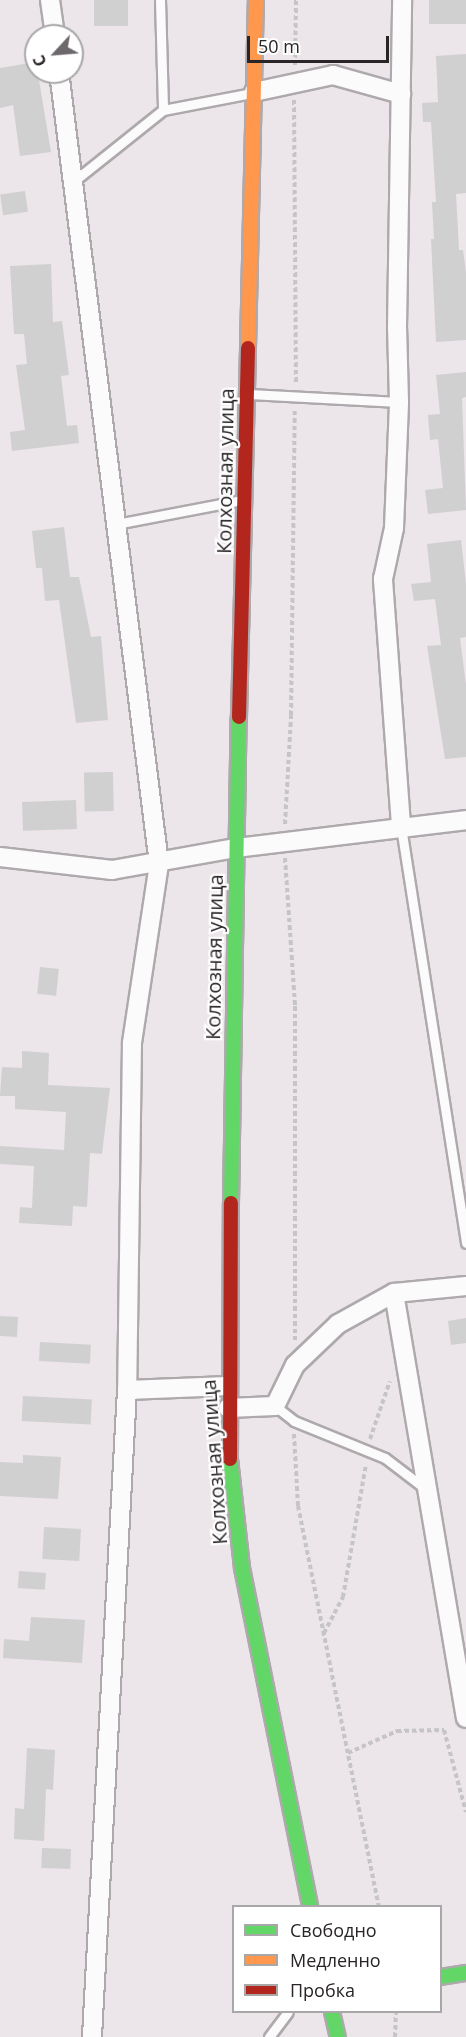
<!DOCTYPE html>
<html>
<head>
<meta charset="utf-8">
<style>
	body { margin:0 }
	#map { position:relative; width:466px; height:2037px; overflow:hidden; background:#ece5e9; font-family:"Open Sans",sans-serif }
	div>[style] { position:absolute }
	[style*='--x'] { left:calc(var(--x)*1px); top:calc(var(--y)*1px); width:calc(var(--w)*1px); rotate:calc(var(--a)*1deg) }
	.building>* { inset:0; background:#d0d0d1; transform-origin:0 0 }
	.path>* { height:4px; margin-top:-2px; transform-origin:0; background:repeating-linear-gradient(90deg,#c6c5c6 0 4.5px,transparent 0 7.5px) }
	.roads { filter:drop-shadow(2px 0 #aea9ac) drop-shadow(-2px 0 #aea9ac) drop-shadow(0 2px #aea9ac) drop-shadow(0 -2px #aea9ac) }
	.lane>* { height:9px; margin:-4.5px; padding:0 4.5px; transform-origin:4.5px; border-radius:4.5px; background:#fcfbfc }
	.street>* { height:18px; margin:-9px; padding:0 9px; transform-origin:9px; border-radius:9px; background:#fcfbfc }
	.fast>* { height:14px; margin:-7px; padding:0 7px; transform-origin:7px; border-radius:7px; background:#63d668 }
	.slow>* { height:14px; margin:-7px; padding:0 7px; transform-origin:7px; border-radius:7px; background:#ff974d }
	.jam>* { height:14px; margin:-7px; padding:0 7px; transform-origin:7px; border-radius:7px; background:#b3261e }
	span { translate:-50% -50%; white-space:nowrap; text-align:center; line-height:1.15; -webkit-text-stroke:4.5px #fff; paint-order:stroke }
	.street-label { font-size:20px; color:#292527 }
	.legend { position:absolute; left:232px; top:1905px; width:210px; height:108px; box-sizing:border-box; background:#fff; border:2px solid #a9a8a9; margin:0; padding:8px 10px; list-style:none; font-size:18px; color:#292527 }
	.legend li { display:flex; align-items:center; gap:12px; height:30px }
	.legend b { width:30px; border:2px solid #a9a8a9 }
	.north { position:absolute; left:24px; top:24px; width:60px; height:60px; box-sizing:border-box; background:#fff; border:2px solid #a9a8a9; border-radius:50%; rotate:244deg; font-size:16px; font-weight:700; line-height:24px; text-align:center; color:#292527 }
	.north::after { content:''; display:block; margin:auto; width:21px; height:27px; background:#6d686b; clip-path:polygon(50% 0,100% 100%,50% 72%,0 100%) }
	.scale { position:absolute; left:247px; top:36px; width:142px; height:27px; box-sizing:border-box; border:3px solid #292527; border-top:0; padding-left:8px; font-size:18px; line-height:21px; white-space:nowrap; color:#292527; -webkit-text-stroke:4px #fff; paint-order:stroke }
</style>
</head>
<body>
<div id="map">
	<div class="building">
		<div style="left:94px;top:0;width:34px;height:26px"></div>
		<div style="left:466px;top:0;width:24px;height:37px;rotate:90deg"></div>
		<div style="clip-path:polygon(466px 54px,466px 193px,456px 194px,459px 250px,463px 250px,466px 272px,466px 340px,436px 342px,431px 239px,434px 239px,432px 202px,436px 202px,431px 122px,423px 122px,422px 103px,438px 102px,436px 56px)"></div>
		<div style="clip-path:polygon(36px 62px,51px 152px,20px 156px,13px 105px,0 108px,0 68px)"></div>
		<div style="left:25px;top:191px;width:21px;height:25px;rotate:82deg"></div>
		<div style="clip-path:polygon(51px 264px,53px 322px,62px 321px,69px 375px,61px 376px,67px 426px,77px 425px,79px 443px,12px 451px,10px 432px,25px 430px,16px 365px,27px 364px,24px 334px,14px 334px,10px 266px)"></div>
		<div style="clip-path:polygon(466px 372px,466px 397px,462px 398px,466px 510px,428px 514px,425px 490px,443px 488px,438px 439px,430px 440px,428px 415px,440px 414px,436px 375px)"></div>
		<div style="clip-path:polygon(64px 527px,70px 577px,79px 577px,91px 637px,101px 636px,108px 720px,76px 723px,59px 600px,45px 601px,42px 568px,36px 568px,32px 531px)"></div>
		<div style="clip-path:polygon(461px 540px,466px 584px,466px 637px,460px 638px,466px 685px,466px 757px,445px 759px,427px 646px,441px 645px,435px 599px,414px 601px,411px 584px,431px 582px,427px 544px)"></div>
		<div style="left:113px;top:772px;width:39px;height:29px;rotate:89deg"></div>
		<div style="left:76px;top:800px;width:29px;height:54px;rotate:88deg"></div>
		<div style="left:40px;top:967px;width:19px;height:27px;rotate:6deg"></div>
		<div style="clip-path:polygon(22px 1051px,49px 1053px,48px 1085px,110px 1088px,102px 1154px,90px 1153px,87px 1207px,73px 1206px,72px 1226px,19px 1223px,20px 1207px,32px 1208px,34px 1166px,0 1164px,0 1146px,64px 1150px,66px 1112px,15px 1109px,15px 1096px,0 1096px,2px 1067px,22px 1068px)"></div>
		<div style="left:0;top:1316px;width:18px;height:20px;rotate:3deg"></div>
		<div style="clip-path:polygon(466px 1318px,466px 1343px,451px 1345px,448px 1321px)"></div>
		<div style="left:40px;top:1342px;width:51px;height:19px;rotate:3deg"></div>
		<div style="left:23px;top:1396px;width:69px;height:25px;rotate:3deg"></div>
		<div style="clip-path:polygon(23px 1455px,61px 1457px,58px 1499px,0 1496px,0 1462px,23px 1463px)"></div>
		<div style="left:44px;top:1527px;width:37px;height:32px;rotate:3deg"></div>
		<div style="left:19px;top:1571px;width:27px;height:17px;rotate:4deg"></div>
		<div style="clip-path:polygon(31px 1617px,85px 1620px,82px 1663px,3px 1658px,4px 1639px,29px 1641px)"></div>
		<div style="clip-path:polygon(27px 1748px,55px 1750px,53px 1790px,46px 1789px,44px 1841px,14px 1839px,15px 1808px,24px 1809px)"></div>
		<div style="left:42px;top:1848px;width:29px;height:20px;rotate:2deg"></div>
	</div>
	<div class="path">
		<div style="--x:295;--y:65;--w:65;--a:-89.1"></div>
		<div style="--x:294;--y:100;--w:283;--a:89.6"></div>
		<div style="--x:285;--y:824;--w:109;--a:-86.8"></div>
		<div style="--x:291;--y:715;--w:306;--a:-89.3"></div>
		<div style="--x:285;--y:858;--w:148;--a:86.1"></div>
		<div style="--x:295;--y:1006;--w:334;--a:90"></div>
		<div style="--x:294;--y:1434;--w:72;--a:86.8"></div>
		<div style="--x:298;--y:1506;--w:408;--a:78.6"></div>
		<div style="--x:370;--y:1439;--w:61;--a:-71"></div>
		<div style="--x:324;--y:1633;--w:41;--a:-62.2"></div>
		<div style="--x:343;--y:1597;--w:135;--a:-80.2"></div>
		<div style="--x:348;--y:1753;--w:54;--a:-24.2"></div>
		<div style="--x:397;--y:1731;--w:47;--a:-1.2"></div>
		<div style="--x:444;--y:1730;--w:85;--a:75"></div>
		<div style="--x:395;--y:2037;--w:25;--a:-88"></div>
	</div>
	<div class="roads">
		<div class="lane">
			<div style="--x:160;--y:0;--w:110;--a:88.4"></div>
			<div style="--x:74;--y:181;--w:114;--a:-38.6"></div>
			<div style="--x:163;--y:110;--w:91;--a:-10.8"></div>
			<div style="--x:249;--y:394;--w:150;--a:3.1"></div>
			<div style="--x:116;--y:524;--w:128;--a:-10.8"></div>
			<div style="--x:401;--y:827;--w:421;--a:81.1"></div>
			<div style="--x:275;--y:1406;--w:24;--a:38"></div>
			<div style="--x:294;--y:1421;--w:98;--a:22.1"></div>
			<div style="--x:385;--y:1458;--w:53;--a:37.3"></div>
			<div style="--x:269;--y:2037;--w:31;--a:-53"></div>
		</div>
		<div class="street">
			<div style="--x:50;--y:0;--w:36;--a:82"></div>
			<div style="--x:59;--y:72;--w:798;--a:82.8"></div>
			<div style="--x:159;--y:864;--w:181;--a:98.6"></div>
			<div style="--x:132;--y:1043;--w:347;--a:90.8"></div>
			<div style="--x:127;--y:1390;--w:648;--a:93.1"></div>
			<div style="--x:254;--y:92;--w:81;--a:-12.1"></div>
			<div style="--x:333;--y:75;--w:71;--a:15.6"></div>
			<div style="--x:401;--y:825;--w:247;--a:-94.2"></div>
			<div style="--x:383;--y:579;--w:52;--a:-77.8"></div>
			<div style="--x:394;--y:528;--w:126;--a:-87.7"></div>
			<div style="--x:399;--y:402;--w:74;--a:-91.5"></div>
			<div style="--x:397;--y:328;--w:328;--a:-89.1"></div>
			<div style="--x:0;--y:857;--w:113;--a:6.6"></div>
			<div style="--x:112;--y:870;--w:126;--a:-10.1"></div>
			<div style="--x:236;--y:848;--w:232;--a:-6.9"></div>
			<div style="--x:466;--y:1286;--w:72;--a:174.4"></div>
			<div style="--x:394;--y:1293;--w:431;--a:80.4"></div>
			<div style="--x:127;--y:1390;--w:101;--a:-2.3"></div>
			<div style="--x:228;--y:1408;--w:47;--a:-2.4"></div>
			<div style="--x:275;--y:1406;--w:46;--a:-64"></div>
			<div style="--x:295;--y:1365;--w:59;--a:-43.6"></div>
			<div style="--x:338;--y:1324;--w:64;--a:-29"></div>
		</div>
		<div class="fast">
			<div style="--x:231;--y:1203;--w:486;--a:-89.1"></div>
			<div style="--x:230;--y:1459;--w:110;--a:83.7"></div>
			<div style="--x:242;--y:1568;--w:345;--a:78.6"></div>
			<div style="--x:440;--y:1977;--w:26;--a:-9"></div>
			<div style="--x:332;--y:2012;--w:26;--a:77"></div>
		</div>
		<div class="slow">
			<div style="--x:248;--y:348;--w:348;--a:-88.7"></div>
		</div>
		<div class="jam">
			<div style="--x:239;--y:717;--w:369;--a:-88.6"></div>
			<div style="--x:230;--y:1459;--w:256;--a:-89.8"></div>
		</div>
	</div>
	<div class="street-label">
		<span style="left:225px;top:471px;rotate:-89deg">Колхозная улица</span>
		<span style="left:214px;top:957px;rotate:-89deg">Колхозная улица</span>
		<span style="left:214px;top:1462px;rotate:-94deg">Колхозная улица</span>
	</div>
	<ul class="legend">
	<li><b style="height:8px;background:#63d668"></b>Свободно</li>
	<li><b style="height:8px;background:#ff974d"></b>Медленно</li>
	<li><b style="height:8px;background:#b3261e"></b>Пробка</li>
	</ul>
	<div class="north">С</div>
	<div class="scale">50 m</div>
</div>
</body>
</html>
